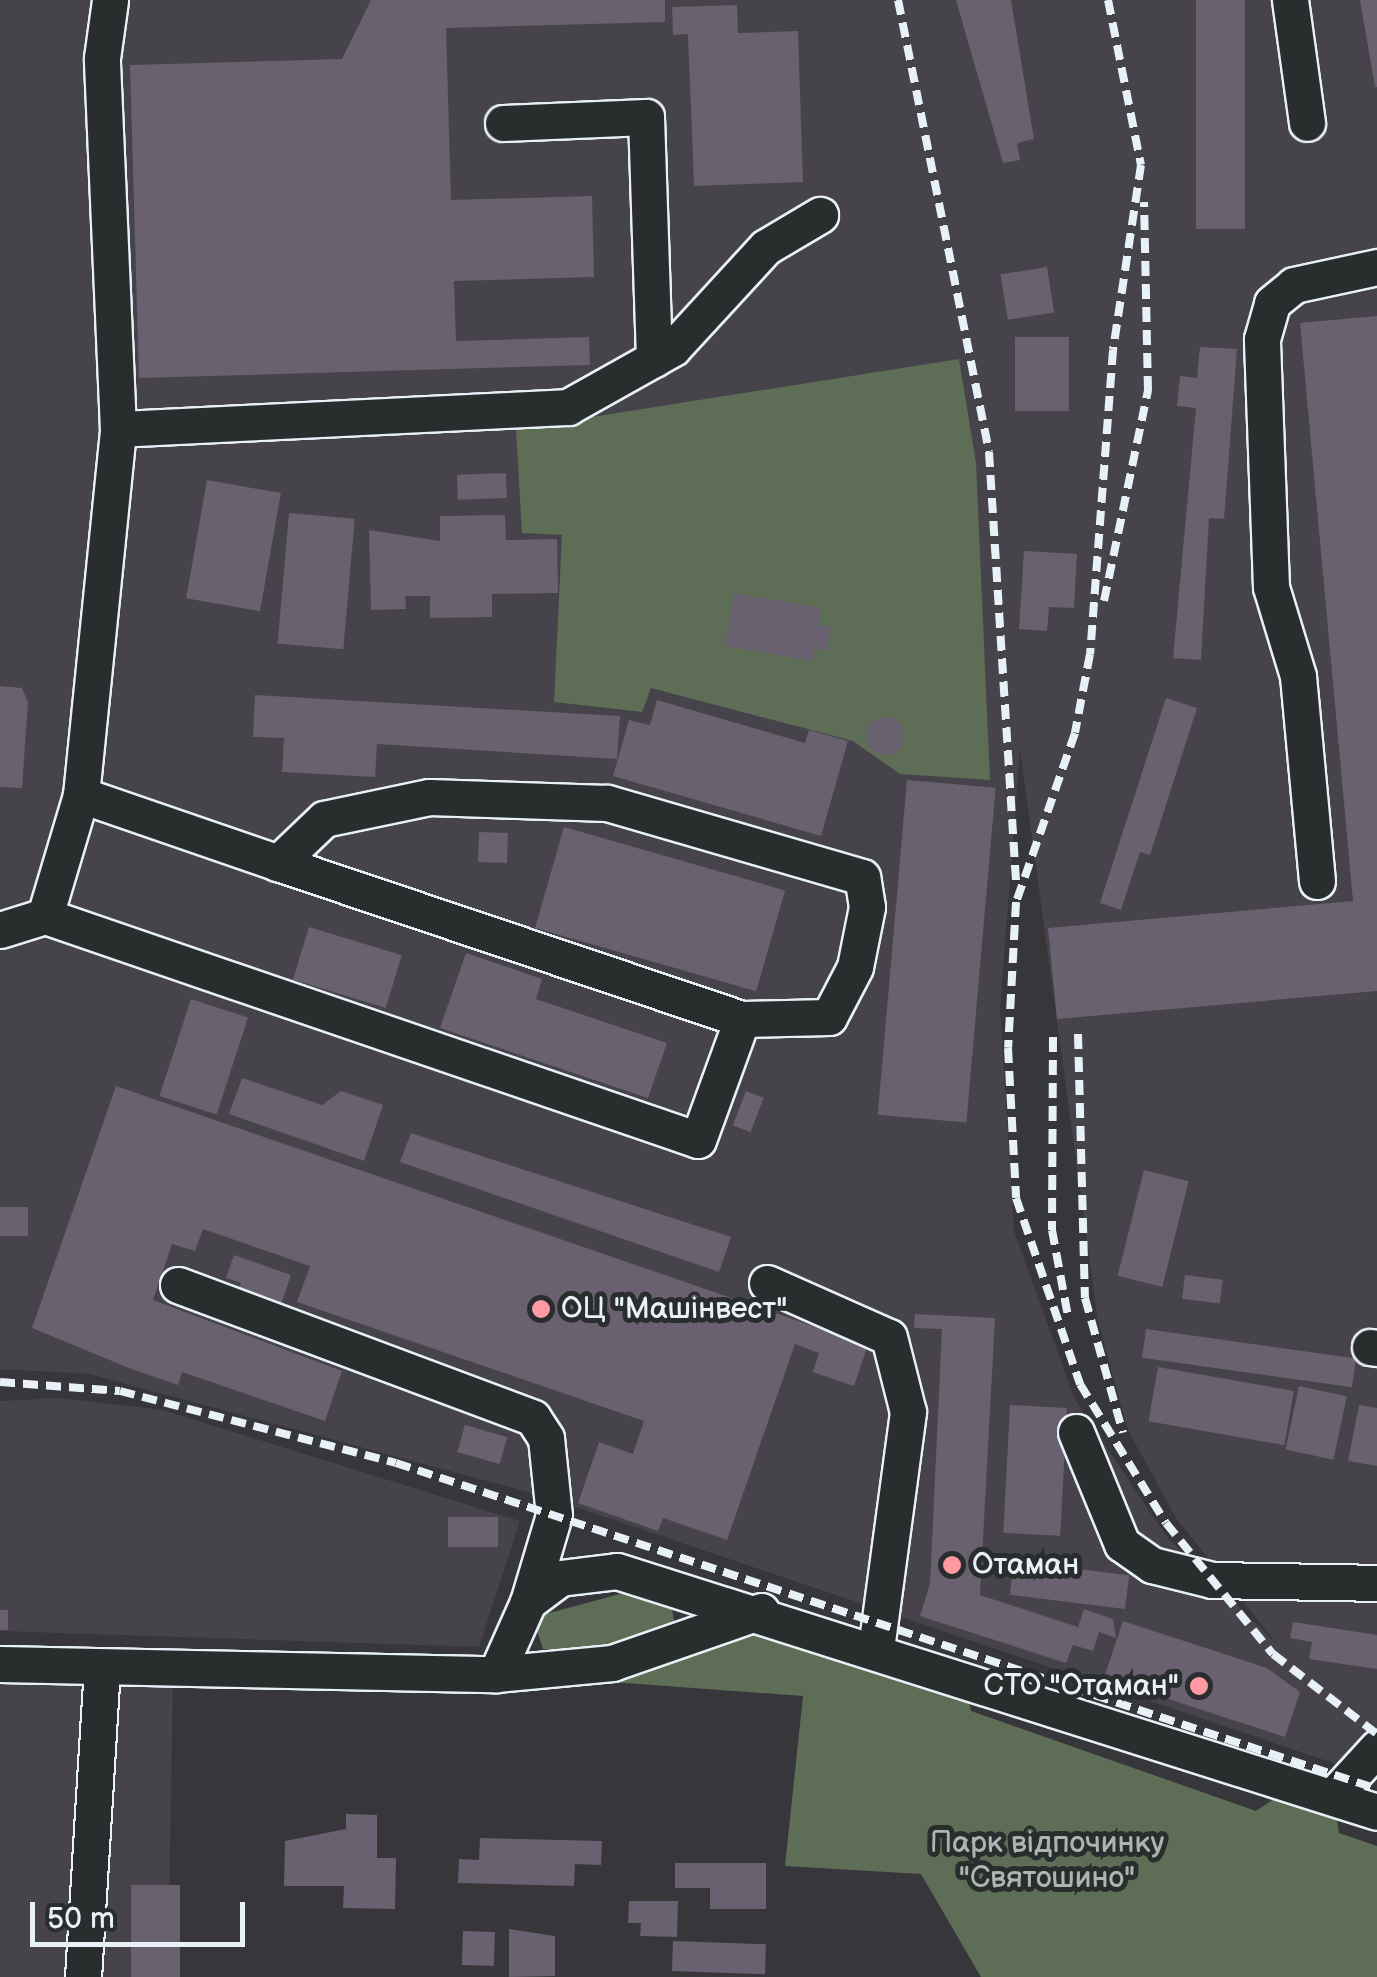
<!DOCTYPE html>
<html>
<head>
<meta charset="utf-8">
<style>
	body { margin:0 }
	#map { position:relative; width:1377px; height:1977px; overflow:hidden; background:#37373b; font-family:"Balsamiq Sans",sans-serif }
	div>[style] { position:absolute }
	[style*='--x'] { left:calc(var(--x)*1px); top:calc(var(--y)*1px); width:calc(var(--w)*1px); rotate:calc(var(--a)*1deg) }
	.built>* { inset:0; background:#46434b; transform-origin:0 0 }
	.green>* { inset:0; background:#5e6d56 }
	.building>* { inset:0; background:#696070; transform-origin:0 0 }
	.round { border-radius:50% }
	.roads { filter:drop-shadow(2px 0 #e8f1f8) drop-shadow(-2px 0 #e8f1f8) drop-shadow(0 2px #e8f1f8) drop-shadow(0 -2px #e8f1f8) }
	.minor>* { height:35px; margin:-17.5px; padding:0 17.5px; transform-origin:17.5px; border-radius:17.5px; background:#2a2d2e }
	.rail>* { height:8px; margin-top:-4px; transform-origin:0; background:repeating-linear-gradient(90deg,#e8f1f8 0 15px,transparent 0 23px) }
	.dots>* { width:28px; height:28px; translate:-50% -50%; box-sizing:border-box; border:5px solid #2a2d2e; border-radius:50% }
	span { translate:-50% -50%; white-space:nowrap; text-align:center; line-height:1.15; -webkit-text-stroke:10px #2a2d2e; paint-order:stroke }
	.poi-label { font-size:30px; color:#e8f1f8 }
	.left { translate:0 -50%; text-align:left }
	.right { translate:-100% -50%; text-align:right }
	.park-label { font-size:30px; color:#aab6af }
	.scale { position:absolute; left:30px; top:1902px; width:215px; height:45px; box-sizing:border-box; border:5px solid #e8f1f8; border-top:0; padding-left:12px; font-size:30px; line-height:35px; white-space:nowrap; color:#e8f1f8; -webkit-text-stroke:8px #2a2d2e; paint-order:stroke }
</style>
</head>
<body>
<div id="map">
	<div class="built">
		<div style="clip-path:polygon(evenodd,0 0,1377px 0,1377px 1730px,1351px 1769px,543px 1496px,89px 1374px,0 1369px,0 0,1020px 750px,1098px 1322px,1128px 1430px,1176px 1518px,1277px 1644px,1166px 1536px,1075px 1400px,1014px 1231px,1000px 1007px,1020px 750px)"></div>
		<div style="clip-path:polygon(59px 1398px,163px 1410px,520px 1521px,479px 1647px,0 1631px,0 1401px)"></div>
		<div style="left:0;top:1678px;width:173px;height:299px;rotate:1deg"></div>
	</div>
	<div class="green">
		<div style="clip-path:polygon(959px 359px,976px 463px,990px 780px,900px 774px,853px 741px,651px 688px,642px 712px,554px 702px,562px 535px,522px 533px,516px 429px)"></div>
		<div style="clip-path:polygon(642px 1588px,672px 1609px,675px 1627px,597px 1653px,543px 1649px,536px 1628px,542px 1615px)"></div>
		<div style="clip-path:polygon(776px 1627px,966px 1687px,971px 1711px,1256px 1811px,1287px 1790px,1335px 1805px,1339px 1833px,1377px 1846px,1377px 1977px,981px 1977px,921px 1874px,785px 1866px,803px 1696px,612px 1682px,686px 1648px)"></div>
	</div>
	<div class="building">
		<div style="clip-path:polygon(371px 0,665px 0,665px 22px,446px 28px,451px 200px,592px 196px,594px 277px,454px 281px,456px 341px,589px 337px,590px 365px,139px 378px,130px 65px,342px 59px)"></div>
		<div style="clip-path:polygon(956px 0,1011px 0,1034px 139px,1017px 143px,1020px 160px,1003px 163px)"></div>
		<div style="left:1196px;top:0;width:49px;height:229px"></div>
		<div style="clip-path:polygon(1360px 0,1377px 0,1377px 87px,1375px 87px)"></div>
		<div style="clip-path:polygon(737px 5px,738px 33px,798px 31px,803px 182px,694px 186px,688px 34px,673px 35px,672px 7px)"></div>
		<div style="left:1047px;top:267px;width:46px;height:47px;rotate:81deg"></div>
		<div style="clip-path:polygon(1377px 316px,1377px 991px,1057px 1019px,1048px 928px,1353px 901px,1300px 323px)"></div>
		<div style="left:1069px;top:337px;width:74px;height:54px;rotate:90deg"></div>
		<div style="clip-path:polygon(1200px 347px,1237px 349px,1224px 519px,1209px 518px,1201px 660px,1173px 658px,1196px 408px,1177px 406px,1180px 376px,1197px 378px)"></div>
		<div style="left:506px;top:473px;width:25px;height:49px;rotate:88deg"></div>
		<div style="left:207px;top:480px;width:75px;height:120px;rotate:10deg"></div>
		<div style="left:289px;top:513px;width:66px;height:131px;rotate:5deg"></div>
		<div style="clip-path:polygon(505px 515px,506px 540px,557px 539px,558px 593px,492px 594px,492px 617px,430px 618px,430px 596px,405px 596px,406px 609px,371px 610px,369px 530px,440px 541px,440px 516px)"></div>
		<div style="clip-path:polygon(1024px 551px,1077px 554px,1074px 608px,1049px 607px,1047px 631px,1019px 629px)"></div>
		<div style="clip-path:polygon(734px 593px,821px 608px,818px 625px,831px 627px,827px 651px,814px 649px,812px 661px,725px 646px)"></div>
		<div style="clip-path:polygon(0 686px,22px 688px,28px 702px,22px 788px,0 787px)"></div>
		<div style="clip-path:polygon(255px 695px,620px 716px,617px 759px,377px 744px,375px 777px,282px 772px,284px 738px,253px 737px)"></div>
		<div style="clip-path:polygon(1166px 698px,1197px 708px,1150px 855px,1140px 852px,1121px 910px,1100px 903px)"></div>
		<div style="clip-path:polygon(657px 700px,805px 743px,809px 730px,848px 741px,821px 836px,613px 776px,629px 720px,650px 725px)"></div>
		<div class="round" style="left:866px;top:717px;width:38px;height:38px"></div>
		<div style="left:907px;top:780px;width:89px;height:336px;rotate:5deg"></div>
		<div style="left:564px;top:827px;width:230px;height:105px;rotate:16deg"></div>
		<div style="left:479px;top:832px;width:29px;height:30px;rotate:2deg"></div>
		<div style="left:309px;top:927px;width:97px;height:55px;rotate:17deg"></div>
		<div style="clip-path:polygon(466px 953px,542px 979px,536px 999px,667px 1043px,648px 1098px,440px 1028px)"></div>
		<div style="left:191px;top:999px;width:60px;height:102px;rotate:18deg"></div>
		<div style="clip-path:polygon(242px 1078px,322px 1105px,341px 1091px,383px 1105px,364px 1161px,229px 1114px)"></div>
		<div style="clip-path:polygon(116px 1086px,868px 1345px,854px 1386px,813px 1372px,819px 1353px,795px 1344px,727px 1540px,663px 1518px,658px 1531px,578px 1503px,599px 1442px,633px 1454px,644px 1421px,297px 1302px,310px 1266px,203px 1229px,195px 1251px,172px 1244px,153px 1300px,342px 1371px,325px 1421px,182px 1372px,178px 1385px,129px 1368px,32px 1328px)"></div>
		<div style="left:746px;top:1091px;width:19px;height:37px;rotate:21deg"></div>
		<div style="clip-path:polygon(411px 1133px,731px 1237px,719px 1272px,400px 1162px)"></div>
		<div style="left:1144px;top:1170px;width:46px;height:109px;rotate:14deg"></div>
		<div style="left:0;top:1207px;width:28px;height:29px"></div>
		<div style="clip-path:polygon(234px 1255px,291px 1275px,281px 1304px,261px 1297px,256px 1312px,233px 1304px,241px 1283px,226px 1278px)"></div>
		<div style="left:1185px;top:1275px;width:38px;height:24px;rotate:7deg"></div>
		<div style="clip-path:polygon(915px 1314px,995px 1318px,980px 1595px,1078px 1627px,1084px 1609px,1113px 1619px,1116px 1638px,1099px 1632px,1093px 1651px,1073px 1645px,1066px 1663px,920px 1616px,930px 1584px,942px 1329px,914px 1328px)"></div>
		<div style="left:1146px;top:1329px;width:212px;height:29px;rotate:8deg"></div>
		<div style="left:1158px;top:1367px;width:138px;height:55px;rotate:10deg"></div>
		<div style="left:1299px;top:1386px;width:49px;height:65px;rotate:12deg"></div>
		<div style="left:1010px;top:1405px;width:57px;height:128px;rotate:3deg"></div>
		<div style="clip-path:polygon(1359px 1405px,1377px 1408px,1377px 1466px,1348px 1461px)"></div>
		<div style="left:465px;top:1425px;width:44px;height:28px;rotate:16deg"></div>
		<div style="left:498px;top:1517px;width:30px;height:50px;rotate:90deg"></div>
		<div style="left:1014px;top:1561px;width:116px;height:34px;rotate:7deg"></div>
		<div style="left:0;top:1610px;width:8px;height:20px"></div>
		<div style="clip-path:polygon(1123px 1621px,1267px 1668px,1300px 1692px,1285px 1737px,1104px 1678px)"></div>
		<div style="clip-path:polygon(1293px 1622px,1377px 1635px,1377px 1669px,1309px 1659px,1312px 1642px,1290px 1638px)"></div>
		<div style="clip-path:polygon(346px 1814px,377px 1815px,377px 1858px,396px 1858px,395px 1909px,343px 1908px,344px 1886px,284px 1886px,285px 1841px,346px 1829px)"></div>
		<div style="clip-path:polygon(480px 1838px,602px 1841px,601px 1865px,575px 1864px,574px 1886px,458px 1883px,459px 1859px,479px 1860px)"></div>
		<div style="clip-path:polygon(675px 1863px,766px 1863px,766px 1909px,710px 1909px,710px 1888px,675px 1888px)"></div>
		<div style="left:131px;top:1885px;width:49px;height:92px"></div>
		<div style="clip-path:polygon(629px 1901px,678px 1901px,677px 1937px,640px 1936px,641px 1923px,628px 1923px)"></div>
		<div style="clip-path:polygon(509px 1929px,555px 1936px,555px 1976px,509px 1977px)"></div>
		<div style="left:463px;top:1931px;width:32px;height:34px;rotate:2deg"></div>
		<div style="left:673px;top:1941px;width:93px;height:30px;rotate:2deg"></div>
	</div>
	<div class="roads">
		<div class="minor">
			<div style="--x:1290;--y:0;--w:124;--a:82.1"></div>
			<div style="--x:503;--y:123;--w:143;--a:-2.4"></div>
			<div style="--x:646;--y:117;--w:242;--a:88.1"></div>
			<div style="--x:118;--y:429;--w:451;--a:-2.8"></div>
			<div style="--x:568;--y:407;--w:120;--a:-29.3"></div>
			<div style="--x:673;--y:348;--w:137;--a:-47.4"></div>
			<div style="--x:766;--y:247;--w:63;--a:-30.7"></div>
			<div style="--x:81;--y:795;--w:208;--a:19"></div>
			<div style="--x:278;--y:863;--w:490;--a:18.6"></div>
			<div style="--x:742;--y:1019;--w:87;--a:-1.3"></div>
			<div style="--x:829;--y:1017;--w:56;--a:-62.5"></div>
			<div style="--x:855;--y:967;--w:61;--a:-78.7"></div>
			<div style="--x:867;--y:907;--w:30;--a:-99"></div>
			<div style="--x:862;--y:877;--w:266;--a:-163.8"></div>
			<div style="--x:607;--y:803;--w:178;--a:-178.1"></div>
			<div style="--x:429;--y:797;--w:107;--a:168.2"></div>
			<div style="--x:324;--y:819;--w:64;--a:136.3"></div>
			<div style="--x:1317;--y:881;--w:206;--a:-95.3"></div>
			<div style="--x:1298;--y:676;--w:93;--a:-106.9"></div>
			<div style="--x:1271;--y:587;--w:248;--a:-92.1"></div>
			<div style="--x:1262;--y:339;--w:37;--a:-74"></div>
			<div style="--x:1272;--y:303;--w:28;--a:-39"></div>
			<div style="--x:1294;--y:285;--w:85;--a:-12.2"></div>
			<div style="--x:45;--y:916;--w:690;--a:18.93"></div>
			<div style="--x:698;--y:1140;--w:129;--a:-70"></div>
			<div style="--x:0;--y:930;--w:47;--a:-17.3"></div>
			<div style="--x:45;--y:916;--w:126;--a:-73.4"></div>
			<div style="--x:81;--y:795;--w:368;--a:-84.2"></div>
			<div style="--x:118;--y:429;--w:371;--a:-92.5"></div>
			<div style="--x:102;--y:58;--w:59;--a:-82.1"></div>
			<div style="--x:767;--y:1283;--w:133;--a:23.9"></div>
			<div style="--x:889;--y:1337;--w:77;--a:75.8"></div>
			<div style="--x:908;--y:1412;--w:240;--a:97.7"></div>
			<div style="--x:178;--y:1285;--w:379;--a:20.5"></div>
			<div style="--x:533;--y:1418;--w:24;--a:57"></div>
			<div style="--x:546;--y:1438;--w:77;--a:84.1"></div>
			<div style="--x:554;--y:1515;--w:91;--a:106.6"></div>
			<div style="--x:1370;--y:1347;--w:7;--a:8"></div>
			<div style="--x:1076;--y:1432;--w:121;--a:67.7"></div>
			<div style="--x:1122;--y:1544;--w:37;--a:35"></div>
			<div style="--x:1152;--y:1565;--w:62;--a:14"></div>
			<div style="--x:1212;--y:1580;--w:165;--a:1"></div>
			<div style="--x:0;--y:1664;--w:496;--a:1.2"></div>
			<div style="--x:496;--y:1674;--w:117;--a:-5.4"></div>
			<div style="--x:612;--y:1663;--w:158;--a:-19.2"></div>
			<div style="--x:496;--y:1674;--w:79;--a:-66"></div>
			<div style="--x:528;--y:1602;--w:40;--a:-37"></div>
			<div style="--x:560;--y:1578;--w:57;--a:-7"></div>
			<div style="--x:617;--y:1571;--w:797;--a:17.59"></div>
			<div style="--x:1332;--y:1797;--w:67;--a:-47.4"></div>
			<div style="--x:83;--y:1977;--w:311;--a:-86.5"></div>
		</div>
	</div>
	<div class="rail">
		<div style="--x:898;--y:0;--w:461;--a:78.6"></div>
		<div style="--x:989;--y:452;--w:434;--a:86.4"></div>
		<div style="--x:1108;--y:0;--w:168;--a:78.7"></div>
		<div style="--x:1141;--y:165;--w:187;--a:98.6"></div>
		<div style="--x:1113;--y:350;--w:305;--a:94.3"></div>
		<div style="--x:1090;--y:654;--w:80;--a:100.8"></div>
		<div style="--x:1075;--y:733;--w:179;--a:109.2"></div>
		<div style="--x:1016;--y:902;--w:146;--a:93.1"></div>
		<div style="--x:1008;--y:1048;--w:150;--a:86.9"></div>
		<div style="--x:1016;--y:1198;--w:197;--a:71"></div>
		<div style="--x:1080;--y:1384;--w:163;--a:58.3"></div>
		<div style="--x:1166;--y:1523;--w:169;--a:50.8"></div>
		<div style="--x:1273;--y:1654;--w:131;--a:37.6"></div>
		<div style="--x:1104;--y:601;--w:215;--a:-78.2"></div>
		<div style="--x:1148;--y:391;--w:189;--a:-91.2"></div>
		<div style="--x:1078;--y:1034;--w:264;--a:88.5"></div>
		<div style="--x:1085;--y:1298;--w:140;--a:74.3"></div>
		<div style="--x:1053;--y:1037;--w:193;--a:90.3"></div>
		<div style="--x:1052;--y:1230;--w:87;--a:79.5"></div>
		<div style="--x:0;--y:1382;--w:120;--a:4.3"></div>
		<div style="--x:120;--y:1391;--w:285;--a:14.6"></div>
		<div style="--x:396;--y:1463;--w:1034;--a:18.38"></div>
	</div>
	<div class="dots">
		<div style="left:541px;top:1309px;background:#ff9aa2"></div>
		<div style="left:952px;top:1565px;background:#ff9aa2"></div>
		<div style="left:1199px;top:1686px;background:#ff9aa2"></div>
	</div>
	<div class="poi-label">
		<span class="left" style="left:561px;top:1309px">ОЦ "Машінвест"</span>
		<span class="left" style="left:972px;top:1565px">Отаман</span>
		<span class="right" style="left:1179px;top:1686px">СТО "Отаман"</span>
	</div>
	<div class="park-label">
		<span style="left:1047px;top:1860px">Парк відпочинку<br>"Святошино"</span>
	</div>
	<div class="scale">50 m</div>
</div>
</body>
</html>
